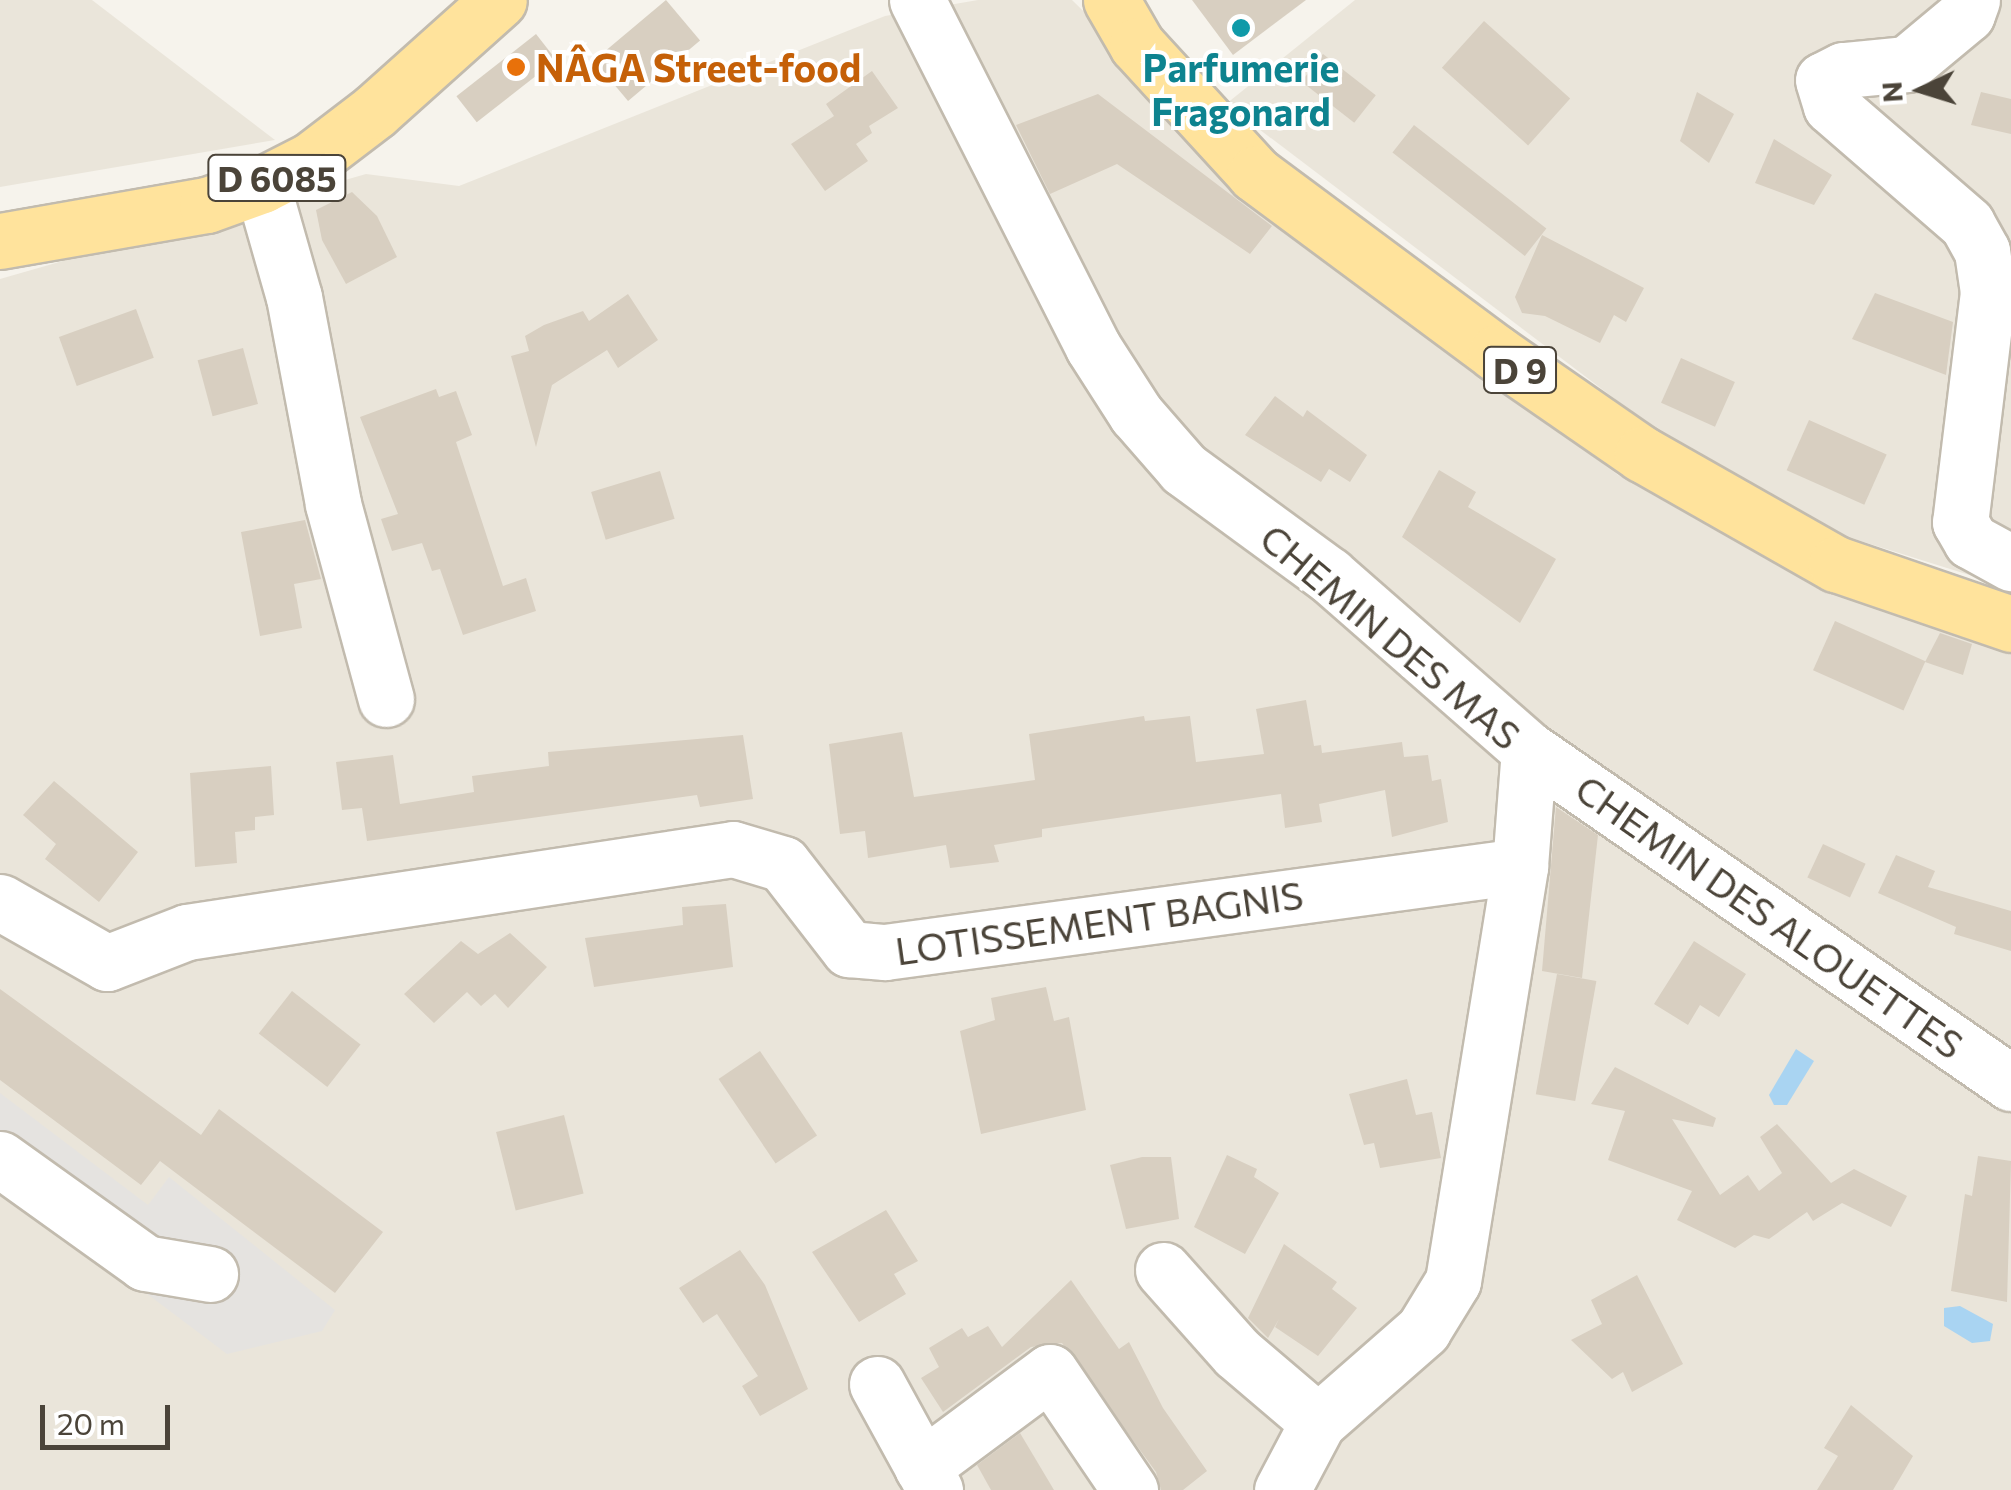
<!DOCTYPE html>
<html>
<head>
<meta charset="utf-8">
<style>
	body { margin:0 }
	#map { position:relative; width:2011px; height:1490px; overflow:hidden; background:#f6f3ec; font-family:Commissioner,sans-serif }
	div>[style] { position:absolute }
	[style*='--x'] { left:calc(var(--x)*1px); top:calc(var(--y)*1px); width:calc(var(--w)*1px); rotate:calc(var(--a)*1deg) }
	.residential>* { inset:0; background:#eae5da }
	.parking>* { inset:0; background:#e5e3e0 }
	.water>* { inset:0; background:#a9d4f2 }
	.building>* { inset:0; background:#d8cfc1; transform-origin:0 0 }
	.roads { filter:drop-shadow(2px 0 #c2bbae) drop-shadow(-2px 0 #c2bbae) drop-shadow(0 2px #c2bbae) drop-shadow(0 -2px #c2bbae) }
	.minor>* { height:55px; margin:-27.5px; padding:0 27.5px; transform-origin:27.5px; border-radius:27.5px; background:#fff }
	.major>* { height:55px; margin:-27.5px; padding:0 27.5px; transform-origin:27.5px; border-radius:27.5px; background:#ffe39c }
	.dots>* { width:28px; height:28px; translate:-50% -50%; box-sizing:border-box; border:5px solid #fff; border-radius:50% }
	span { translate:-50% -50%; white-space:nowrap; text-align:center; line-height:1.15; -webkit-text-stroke:8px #fff; paint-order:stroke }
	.shield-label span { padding:2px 8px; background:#fff; border:2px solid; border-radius:8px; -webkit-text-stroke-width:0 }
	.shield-label { font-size:35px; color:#4b4439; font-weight:700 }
	.food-label { font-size:38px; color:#c56008; font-weight:700 }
	.left { translate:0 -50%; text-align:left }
	.culture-label { font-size:38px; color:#0d838f; font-weight:700 }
	.street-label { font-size:38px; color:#4b4439 }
	.north { position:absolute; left:1871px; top:40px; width:100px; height:100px; -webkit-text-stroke:8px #fff; paint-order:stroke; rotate:266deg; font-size:28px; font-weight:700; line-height:40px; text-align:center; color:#4b4439 }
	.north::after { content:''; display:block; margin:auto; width:35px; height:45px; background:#4b4439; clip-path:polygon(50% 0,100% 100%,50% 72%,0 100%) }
	.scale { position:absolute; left:40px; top:1405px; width:130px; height:45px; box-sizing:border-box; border:5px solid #4b4439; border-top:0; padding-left:12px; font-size:30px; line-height:35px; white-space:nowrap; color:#4b4439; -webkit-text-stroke:8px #fff; paint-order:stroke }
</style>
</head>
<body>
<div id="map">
	<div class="residential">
		<div style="clip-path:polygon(0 0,92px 0,275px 140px,0 187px)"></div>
		<div style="clip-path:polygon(978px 0,1072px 0,1360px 283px,1618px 475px,2011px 645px,2011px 1490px,0 1490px,0 279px,366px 174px,459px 186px,885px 16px)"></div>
		<div style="clip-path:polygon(1355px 0,2011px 0,2011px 588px,1819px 528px,1648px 424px,1226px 104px)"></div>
	</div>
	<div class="parking">
		<div style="clip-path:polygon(0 1093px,148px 1205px,169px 1177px,335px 1310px,322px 1331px,227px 1354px,0 1183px)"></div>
	</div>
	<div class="water">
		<div style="clip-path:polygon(1796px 1049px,1814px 1061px,1787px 1105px,1774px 1105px,1769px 1095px)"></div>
		<div style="clip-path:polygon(1960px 1306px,1993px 1324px,1990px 1341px,1972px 1343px,1944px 1326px,1944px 1308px)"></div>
	</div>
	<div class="building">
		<div style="left:666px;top:0;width:53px;height:94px;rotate:50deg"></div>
		<div style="clip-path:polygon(1192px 0,1306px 0,1233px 55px)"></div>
		<div style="left:1484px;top:21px;width:116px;height:63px;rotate:42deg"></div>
		<div style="left:536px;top:34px;width:33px;height:101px;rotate:52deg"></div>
		<div style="left:1323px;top:54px;width:67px;height:35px;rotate:38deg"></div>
		<div style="clip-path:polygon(872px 71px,898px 108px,869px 126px,872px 133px,856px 144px,868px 161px,825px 191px,791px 144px,834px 116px,826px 104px)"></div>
		<div style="clip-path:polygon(1697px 92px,1734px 114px,1709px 163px,1680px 141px)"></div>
		<div style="clip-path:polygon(1981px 92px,2011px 99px,2011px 134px,1971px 125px)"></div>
		<div style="clip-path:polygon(1098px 94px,1272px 226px,1250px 254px,1117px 164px,1050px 194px,1016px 125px)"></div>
		<div style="left:1414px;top:125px;width:168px;height:35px;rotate:38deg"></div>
		<div style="clip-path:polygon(1774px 139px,1832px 175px,1814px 205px,1755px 183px)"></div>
		<div style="clip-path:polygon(352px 192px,377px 216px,397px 257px,346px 284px,322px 240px,316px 210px)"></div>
		<div style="clip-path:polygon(1542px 235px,1644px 288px,1626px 322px,1614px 315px,1600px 343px,1545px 316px,1522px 313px,1515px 297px)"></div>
		<div style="clip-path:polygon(1875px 293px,1953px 322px,1946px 375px,1852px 339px)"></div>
		<div style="clip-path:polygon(628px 294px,658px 340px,618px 368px,607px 350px,552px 385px,536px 447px,511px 356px,529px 351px,525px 336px,544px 325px,583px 311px,589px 321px)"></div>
		<div style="left:136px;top:309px;width:52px;height:82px;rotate:70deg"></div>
		<div style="left:243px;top:348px;width:58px;height:47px;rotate:75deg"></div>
		<div style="left:1681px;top:358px;width:59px;height:49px;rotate:24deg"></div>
		<div style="clip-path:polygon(436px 389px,439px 397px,456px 391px,472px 435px,456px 442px,503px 586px,526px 578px,536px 611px,463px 635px,440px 569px,432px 571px,422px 543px,392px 551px,381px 519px,398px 514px,360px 417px)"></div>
		<div style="clip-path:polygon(1275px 396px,1303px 417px,1307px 410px,1367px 455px,1350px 482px,1329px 469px,1321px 482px,1245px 435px)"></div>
		<div style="left:1809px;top:420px;width:85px;height:55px;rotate:24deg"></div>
		<div style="clip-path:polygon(1439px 470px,1476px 492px,1468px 507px,1556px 559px,1520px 623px,1402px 537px)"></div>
		<div style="left:660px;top:471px;width:50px;height:72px;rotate:73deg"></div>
		<div style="clip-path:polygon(305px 520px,321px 579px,294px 584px,302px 628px,260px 636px,241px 532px)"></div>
		<div style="left:1835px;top:621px;width:99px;height:54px;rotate:24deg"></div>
		<div style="clip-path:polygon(1940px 633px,1972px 644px,1963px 675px,1925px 662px)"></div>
		<div style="clip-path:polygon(1306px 700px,1314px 746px,1321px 745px,1322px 753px,1402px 742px,1404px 757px,1428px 755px,1432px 781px,1441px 779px,1448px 822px,1392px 837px,1385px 790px,1319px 804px,1322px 822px,1285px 828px,1281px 794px,1042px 829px,1042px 837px,994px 845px,999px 862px,950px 868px,946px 845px,868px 858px,865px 831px,840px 834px,829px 744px,902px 732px,914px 797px,1035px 780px,1029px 734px,1144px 716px,1145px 721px,1190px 716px,1196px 762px,1264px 754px,1256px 709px)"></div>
		<div style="clip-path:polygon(743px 735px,753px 799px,700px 807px,697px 795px,367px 841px,362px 808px,342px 810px,336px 762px,393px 755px,400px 804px,474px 792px,472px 776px,549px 766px,548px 752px)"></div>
		<div style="clip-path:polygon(271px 766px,274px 815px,255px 817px,255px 830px,235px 832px,237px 863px,195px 867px,190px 773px)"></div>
		<div style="clip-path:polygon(54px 781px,138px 852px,99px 902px,45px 859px,56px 844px,23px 815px)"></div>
		<div style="clip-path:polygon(1556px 807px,1598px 835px,1582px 978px,1542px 971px)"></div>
		<div style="left:1823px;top:844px;width:47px;height:37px;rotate:25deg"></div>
		<div style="clip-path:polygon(1896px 855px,1935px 871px,1928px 887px,2011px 911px,2011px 951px,1954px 934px,1956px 927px,1878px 893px)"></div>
		<div style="clip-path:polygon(726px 904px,733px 967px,594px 987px,585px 938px,683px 925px,682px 907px)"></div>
		<div style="clip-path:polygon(510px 933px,547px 967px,508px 1008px,495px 994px,481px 1006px,467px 992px,434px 1023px,404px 994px,461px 941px,478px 954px)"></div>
		<div style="clip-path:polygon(1694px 941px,1746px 974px,1719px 1017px,1700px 1005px,1688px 1025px,1654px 1004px)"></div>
		<div style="left:1557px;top:974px;width:40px;height:122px;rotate:10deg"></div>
		<div style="clip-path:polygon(1046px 987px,1054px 1021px,1069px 1017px,1086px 1110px,981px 1134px,960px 1031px,995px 1020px,991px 998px)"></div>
		<div style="clip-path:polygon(0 989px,201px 1135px,219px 1109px,383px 1232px,335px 1293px,160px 1161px,141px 1185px,0 1080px)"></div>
		<div style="left:292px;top:991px;width:87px;height:54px;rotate:38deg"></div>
		<div style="left:760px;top:1051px;width:102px;height:50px;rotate:56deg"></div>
		<div style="clip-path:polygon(1615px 1067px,1716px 1118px,1713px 1127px,1672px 1119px,1720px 1195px,1748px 1175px,1759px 1191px,1782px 1173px,1760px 1137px,1777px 1124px,1831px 1183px,1854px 1169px,1907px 1196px,1891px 1227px,1842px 1203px,1813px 1221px,1807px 1212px,1769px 1239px,1754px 1235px,1735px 1248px,1677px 1220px,1692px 1191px,1608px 1160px,1625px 1111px,1591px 1104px)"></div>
		<div style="clip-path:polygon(1407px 1079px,1416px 1115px,1432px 1112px,1441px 1158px,1380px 1168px,1374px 1143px,1364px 1145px,1349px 1094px)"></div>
		<div style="left:564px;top:1115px;width:81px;height:70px;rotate:76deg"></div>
		<div style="clip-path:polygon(1227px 1155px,1257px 1169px,1254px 1177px,1279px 1193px,1245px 1254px,1194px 1227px)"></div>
		<div style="clip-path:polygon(1978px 1156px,2011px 1161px,2007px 1302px,1951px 1291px,1965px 1194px,1972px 1196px)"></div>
		<div style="clip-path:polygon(1142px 1157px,1171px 1157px,1179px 1219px,1126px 1229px,1110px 1165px)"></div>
		<div style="clip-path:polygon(886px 1210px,918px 1261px,894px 1274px,906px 1294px,859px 1322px,812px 1252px)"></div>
		<div style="clip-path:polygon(1284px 1244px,1337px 1282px,1332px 1289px,1357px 1308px,1318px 1356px,1275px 1327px,1279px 1319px,1268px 1338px,1248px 1318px)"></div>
		<div style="clip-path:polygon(740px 1250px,765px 1285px,808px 1389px,760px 1416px,742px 1386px,758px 1376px,717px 1314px,703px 1323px,679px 1288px)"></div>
		<div style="clip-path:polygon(1637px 1275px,1683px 1364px,1632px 1392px,1623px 1372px,1612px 1379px,1571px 1340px,1602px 1324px,1591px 1300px)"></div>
		<div style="clip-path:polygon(1071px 1280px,1119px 1349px,1129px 1342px,1163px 1408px,1207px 1471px,1183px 1490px,1161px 1490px,1156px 1472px,1062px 1343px,1031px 1347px,943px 1412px,921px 1378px,939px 1367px,929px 1348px,962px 1328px,968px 1337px,988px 1326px,1002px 1347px)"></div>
		<div style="clip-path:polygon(1851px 1405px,1913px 1456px,1893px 1490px,1817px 1490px,1838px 1456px,1824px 1448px)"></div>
		<div style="clip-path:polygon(1020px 1433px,1054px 1490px,991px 1490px,977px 1465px)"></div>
	</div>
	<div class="roads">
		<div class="minor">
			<div style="--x:917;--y:0;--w:389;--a:63.1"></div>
			<div style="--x:1093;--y:347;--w:80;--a:57.3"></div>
			<div style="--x:1136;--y:414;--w:73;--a:48.9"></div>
			<div style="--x:1184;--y:469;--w:180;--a:36.2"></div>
			<div style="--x:1329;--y:575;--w:266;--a:41.2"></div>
			<div style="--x:1529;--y:750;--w:586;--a:34.64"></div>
			<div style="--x:1972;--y:0;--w:15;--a:110"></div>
			<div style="--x:1967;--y:14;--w:78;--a:140.2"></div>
			<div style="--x:1907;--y:64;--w:64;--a:174.6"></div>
			<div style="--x:1843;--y:70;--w:22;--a:153"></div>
			<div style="--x:1823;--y:80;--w:27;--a:73"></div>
			<div style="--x:1831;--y:106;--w:180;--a:40.9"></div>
			<div style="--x:1967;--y:224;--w:31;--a:61"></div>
			<div style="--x:1982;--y:251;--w:41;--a:81.7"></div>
			<div style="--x:1988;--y:292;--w:232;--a:96.9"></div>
			<div style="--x:1960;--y:522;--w:22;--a:60"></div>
			<div style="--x:1971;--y:541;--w:46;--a:28.8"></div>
			<div style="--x:262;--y:185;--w:116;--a:74.1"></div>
			<div style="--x:294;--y:297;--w:211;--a:79.3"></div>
			<div style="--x:333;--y:504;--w:202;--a:74.8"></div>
			<div style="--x:0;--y:902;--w:123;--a:29.7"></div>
			<div style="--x:107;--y:963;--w:86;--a:-21.2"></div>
			<div style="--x:187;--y:932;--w:552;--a:-8.64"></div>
			<div style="--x:733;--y:849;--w:52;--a:16.7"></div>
			<div style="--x:783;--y:864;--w:108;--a:52.2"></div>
			<div style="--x:849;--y:949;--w:36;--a:5"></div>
			<div style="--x:885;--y:952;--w:641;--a:-7.71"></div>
			<div style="--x:0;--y:1159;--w:178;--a:35.6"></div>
			<div style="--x:145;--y:1263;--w:66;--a:9.6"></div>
			<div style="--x:1163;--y:1270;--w:111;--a:48.3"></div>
			<div style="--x:1237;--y:1353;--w:106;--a:40.4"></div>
			<div style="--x:877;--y:1384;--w:121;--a:61.3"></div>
			<div style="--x:922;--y:1467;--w:159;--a:-36.6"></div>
			<div style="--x:1050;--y:1372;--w:143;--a:55.9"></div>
			<div style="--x:1282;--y:1490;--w:77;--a:-62.1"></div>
			<div style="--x:1318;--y:1422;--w:140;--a:-41.2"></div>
			<div style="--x:1423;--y:1330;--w:57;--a:-58.5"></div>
			<div style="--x:1453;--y:1281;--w:420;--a:-80.8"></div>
			<div style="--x:1520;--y:866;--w:116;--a:-85.6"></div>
		</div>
		<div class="major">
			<div style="--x:1111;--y:0;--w:52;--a:60"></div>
			<div style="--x:1137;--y:45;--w:175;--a:47.5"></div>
			<div style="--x:1255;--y:174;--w:300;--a:36.6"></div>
			<div style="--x:1496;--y:353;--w:178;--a:34.7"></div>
			<div style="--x:1642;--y:454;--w:223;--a:29.6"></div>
			<div style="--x:1836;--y:564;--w:185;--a:18.9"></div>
			<div style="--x:0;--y:241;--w:210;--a:-9.9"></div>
			<div style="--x:207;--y:205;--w:59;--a:-20"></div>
			<div style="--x:262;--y:185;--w:55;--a:-27"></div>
			<div style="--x:311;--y:160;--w:81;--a:-37.4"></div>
			<div style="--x:375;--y:111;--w:166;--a:-41.8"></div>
		</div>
	</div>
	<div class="dots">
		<div style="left:1241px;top:28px;background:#0f9aa8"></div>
		<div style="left:516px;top:67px;background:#e8710a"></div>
	</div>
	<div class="shield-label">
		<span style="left:277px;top:178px">D 6085</span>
		<span style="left:1520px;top:370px">D 9</span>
	</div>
	<div class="food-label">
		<span class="left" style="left:536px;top:67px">NÂGA Street-food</span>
	</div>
	<div class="culture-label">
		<span style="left:1241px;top:89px">Parfumerie<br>Fragonard</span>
	</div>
	<div class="street-label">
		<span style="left:1391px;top:636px;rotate:40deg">CHEMIN DES MAS</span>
		<span style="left:1770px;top:916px;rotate:35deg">CHEMIN DES ALOUETTES</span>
		<span style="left:1099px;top:922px;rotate:-8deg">LOTISSEMENT BAGNIS</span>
	</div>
	<div class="north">N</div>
	<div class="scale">20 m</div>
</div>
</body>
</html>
